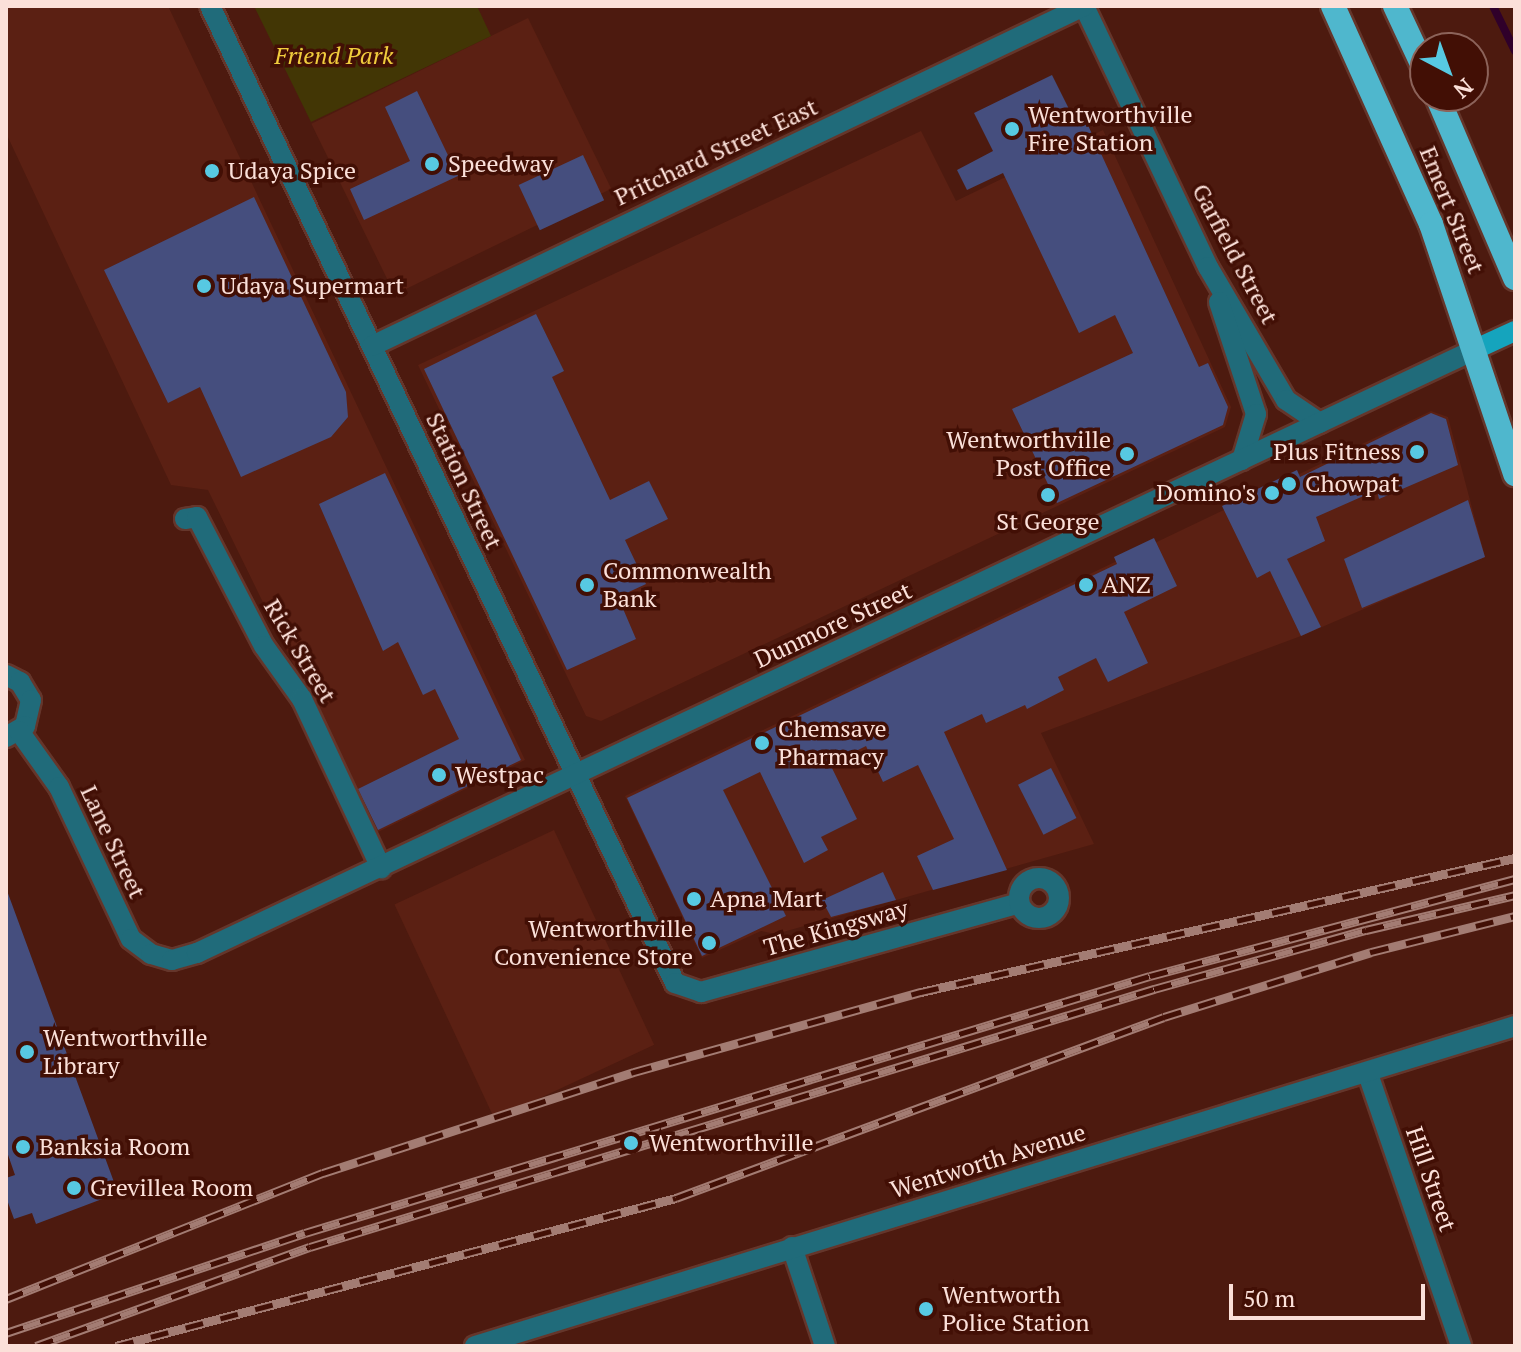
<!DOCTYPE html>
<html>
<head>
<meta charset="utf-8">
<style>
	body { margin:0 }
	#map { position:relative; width:1521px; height:1352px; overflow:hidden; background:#4d1a0f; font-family:"PT Serif",serif }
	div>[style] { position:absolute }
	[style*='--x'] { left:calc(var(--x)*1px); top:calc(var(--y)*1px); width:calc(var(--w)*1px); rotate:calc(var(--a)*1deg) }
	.built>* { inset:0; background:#5b2013; transform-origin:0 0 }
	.green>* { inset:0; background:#423605 }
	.stream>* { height:8px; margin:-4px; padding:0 4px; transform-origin:4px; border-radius:4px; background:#30002a }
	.building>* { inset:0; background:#454e7e; transform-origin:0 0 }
	.roads { filter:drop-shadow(2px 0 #65362b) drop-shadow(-2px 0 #65362b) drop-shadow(0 2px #65362b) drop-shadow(0 -2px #65362b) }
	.minor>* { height:20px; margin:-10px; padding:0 10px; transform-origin:10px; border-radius:10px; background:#206b7a }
	.minor>.ring { margin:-10px; padding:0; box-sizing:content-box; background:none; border:20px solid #206b7a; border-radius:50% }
	.major>* { height:20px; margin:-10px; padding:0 10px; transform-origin:10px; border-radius:10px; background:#15a4bd }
	.highway>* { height:24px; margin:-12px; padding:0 12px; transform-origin:12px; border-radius:12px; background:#4fb7cd }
	.rail>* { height:9px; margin-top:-4.5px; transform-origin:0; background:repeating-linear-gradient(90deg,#420f05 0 18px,#a37c73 0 36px); box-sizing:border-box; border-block:2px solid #a37c73 }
	.dots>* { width:22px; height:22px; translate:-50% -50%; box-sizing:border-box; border:4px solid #420f05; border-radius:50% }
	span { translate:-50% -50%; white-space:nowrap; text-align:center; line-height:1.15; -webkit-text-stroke:7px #420f05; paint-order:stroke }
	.park-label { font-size:24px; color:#f0cc3d; font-style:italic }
	.poi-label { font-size:24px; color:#fbe0d9 }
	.left { translate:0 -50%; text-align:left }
	.right { translate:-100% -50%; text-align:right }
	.street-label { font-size:24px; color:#fbe0d9 }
	.frame { position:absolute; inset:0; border:8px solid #fbe0d9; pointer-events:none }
	.north { position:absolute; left:1409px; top:32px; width:80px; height:80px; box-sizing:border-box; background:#420f05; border:2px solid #8c635a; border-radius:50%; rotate:139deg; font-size:22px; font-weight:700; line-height:32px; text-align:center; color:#fbe0d9 }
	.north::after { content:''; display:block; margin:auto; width:28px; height:36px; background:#57c9e2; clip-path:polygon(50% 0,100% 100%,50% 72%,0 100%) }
	.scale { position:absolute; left:1229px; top:1284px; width:196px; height:36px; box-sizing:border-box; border:4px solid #fbe0d9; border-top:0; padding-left:10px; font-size:24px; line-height:28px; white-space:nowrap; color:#fbe0d9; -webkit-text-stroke:6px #420f05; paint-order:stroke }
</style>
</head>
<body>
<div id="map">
	<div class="built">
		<div style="clip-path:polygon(6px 6px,168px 6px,525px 760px,376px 833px,208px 490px,171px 485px,6px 133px)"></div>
		<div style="left:528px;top:18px;width:190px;height:241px;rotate:64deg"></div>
		<div style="clip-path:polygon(1103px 130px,1231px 407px,1225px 427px,601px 721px,586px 716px,418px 365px,921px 131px,956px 201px)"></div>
		<div style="clip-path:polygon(1431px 411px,1448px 417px,1485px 557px,1301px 636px,1041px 733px,1094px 844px,776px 934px,761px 931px,702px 958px,625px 796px)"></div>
		<div style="left:554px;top:830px;width:237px;height:176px;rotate:65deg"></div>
	</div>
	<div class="green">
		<div style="clip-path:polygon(254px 6px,477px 6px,491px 36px,311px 122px)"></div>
	</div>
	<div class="stream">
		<div style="--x:1493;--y:6;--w:50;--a:63.9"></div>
	</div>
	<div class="building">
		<div style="clip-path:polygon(1052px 75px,1072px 115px,1081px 110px,1199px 367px,1208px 363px,1228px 407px,1223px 425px,1057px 503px,1012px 409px,1133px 353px,1115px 315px,1079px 333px,1003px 173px,967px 190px,957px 170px,993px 151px,974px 113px)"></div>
		<div style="clip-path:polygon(417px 91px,458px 176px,364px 220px,350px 189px,410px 161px,385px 107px)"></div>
		<div style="left:583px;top:155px;width:50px;height:71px;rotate:65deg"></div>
		<div style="clip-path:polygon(254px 197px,346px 392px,348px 417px,331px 437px,241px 477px,200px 387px,168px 403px,104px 270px)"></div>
		<div style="clip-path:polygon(536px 314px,564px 371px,552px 377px,610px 500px,649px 481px,668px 519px,625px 540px,646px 584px,618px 597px,636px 639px,567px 670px,424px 369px)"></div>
		<div style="clip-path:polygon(1431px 413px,1446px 419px,1458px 465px,1379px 499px,1377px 490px,1316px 517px,1325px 541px,1287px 559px,1321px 627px,1301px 636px,1270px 571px,1257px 578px,1222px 506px,1297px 470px,1300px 477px)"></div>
		<div style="clip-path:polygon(385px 473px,521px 760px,378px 830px,358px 789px,459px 739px,435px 689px,423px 695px,398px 642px,383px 651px,319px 504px)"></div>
		<div style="clip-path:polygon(1468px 500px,1485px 557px,1362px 608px,1344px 559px)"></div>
		<div style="clip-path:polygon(1154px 538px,1177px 586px,1124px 612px,1148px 663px,1108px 682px,1096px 658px,1058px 677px,1064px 690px,1027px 709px,1025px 705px,986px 723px,982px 714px,944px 732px,1007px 870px,933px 890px,917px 856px,954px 839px,918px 765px,883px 782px,866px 746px,830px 764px,857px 819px,821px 837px,828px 850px,804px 863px,760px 772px,723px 790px,786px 916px,702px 956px,627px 798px,1117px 564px,1114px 557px)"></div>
		<div style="left:1051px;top:768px;width:56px;height:37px;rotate:63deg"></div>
		<div style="clip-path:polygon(883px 872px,896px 900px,831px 917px,822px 900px)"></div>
		<div style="clip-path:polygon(6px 888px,118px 1193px,36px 1224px,32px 1213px,14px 1219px,6px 1197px,6px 1178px,15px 1175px,6px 1149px)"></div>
	</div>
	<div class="roads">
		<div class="minor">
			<div style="--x:210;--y:6;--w:1082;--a:64.55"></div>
			<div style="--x:675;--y:983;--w:28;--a:19"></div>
			<div style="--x:701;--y:992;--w:330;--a:-15.6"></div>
			<div style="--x:1084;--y:6;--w:289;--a:64.6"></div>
			<div style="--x:1208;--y:267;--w:154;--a:59.6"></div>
			<div style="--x:1286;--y:400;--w:41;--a:34.1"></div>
			<div style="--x:1219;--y:302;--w:118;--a:71.7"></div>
			<div style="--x:1256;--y:414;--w:48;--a:106.9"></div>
			<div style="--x:372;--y:346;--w:789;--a:-25.53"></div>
			<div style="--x:185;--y:519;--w:12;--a:-9"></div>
			<div style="--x:197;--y:517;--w:145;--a:62.6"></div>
			<div style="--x:264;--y:646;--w:65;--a:54.4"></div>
			<div style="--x:302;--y:699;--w:187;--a:64.9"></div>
			<div style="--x:6;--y:675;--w:16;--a:27"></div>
			<div style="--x:20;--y:682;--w:21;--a:59"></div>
			<div style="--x:31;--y:700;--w:27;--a:103"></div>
			<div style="--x:25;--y:726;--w:22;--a:150"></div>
			<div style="--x:19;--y:731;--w:69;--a:54.5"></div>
			<div style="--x:59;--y:787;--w:168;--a:64.7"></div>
			<div style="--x:131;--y:939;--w:25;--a:37"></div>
			<div style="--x:151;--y:954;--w:22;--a:16"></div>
			<div style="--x:172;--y:960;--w:26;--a:-16"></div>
			<div style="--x:197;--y:953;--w:1414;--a:-25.28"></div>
			<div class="ring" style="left:1019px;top:878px;width:20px;height:20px"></div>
			<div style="--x:1368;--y:1074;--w:287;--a:71.1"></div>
			<div style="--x:792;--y:1247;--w:104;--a:71.6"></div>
			<div style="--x:475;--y:1346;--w:1088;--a:-17.1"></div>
		</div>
		<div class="major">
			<div style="--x:1476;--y:349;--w:43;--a:-24.8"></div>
		</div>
		<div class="highway">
			<div style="--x:1333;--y:6;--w:239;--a:65.8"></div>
			<div style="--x:1431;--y:224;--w:264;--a:71.4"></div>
			<div style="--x:1395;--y:6;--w:71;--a:64.9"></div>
			<div style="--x:1437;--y:96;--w:198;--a:66.8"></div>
		</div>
	</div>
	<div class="rail">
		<div style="--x:6;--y:1299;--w:341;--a:-21.7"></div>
		<div style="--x:323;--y:1173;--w:327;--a:-18"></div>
		<div style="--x:634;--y:1072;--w:298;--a:-15.6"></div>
		<div style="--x:921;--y:992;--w:609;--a:-12.71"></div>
		<div style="--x:6;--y:1333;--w:315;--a:-18.5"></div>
		<div style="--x:305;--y:1233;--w:883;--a:-16.92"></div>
		<div style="--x:1150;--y:976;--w:378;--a:-14.9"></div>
		<div style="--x:36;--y:1346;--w:291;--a:-19.9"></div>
		<div style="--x:310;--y:1247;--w:883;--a:-17"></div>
		<div style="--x:1154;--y:989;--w:220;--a:-15.6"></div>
		<div style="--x:1366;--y:930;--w:153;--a:-13.2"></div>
		<div style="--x:116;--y:1346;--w:579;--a:-14.8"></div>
		<div style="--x:676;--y:1198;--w:520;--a:-20.35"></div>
		<div style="--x:1164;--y:1017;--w:217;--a:-17.4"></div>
		<div style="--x:1371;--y:952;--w:148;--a:-14"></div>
	</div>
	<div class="dots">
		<div style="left:1012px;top:129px;background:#57c9e2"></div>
		<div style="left:432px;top:164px;background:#57c9e2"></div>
		<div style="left:212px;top:171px;background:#57c9e2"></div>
		<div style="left:204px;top:286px;background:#57c9e2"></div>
		<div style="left:1417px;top:452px;background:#57c9e2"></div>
		<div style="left:1127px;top:454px;background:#57c9e2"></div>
		<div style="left:1289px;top:484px;background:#57c9e2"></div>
		<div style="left:1272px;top:493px;background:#57c9e2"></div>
		<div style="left:1048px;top:495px;background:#57c9e2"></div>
		<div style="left:587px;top:585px;background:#57c9e2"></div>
		<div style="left:1086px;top:585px;background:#57c9e2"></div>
		<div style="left:762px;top:743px;background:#57c9e2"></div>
		<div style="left:439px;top:775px;background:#57c9e2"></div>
		<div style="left:694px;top:899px;background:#57c9e2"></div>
		<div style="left:709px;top:943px;background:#57c9e2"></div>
		<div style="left:27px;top:1052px;background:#57c9e2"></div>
		<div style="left:631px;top:1143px;background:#57c9e2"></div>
		<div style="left:23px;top:1147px;background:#57c9e2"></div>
		<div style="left:74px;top:1188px;background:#57c9e2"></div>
		<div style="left:926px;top:1309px;background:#57c9e2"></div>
	</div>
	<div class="park-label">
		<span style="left:334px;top:56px">Friend Park</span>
	</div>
	<div class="poi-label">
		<span class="left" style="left:1028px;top:129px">Wentworthville<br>Fire Station</span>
		<span class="left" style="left:448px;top:164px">Speedway</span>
		<span class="left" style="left:228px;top:171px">Udaya Spice</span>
		<span class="left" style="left:220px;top:286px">Udaya Supermart</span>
		<span class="right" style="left:1111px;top:454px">Wentworthville<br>Post Office</span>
		<span class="right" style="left:1401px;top:452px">Plus Fitness</span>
		<span class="left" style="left:1305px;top:484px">Chowpat</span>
		<span class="right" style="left:1256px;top:493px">Domino's</span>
		<span style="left:1048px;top:522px">St George</span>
		<span class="left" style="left:603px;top:585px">Commonwealth<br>Bank</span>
		<span class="left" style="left:1102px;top:585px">ANZ</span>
		<span class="left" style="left:778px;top:743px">Chemsave<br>Pharmacy</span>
		<span class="left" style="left:455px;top:775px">Westpac</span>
		<span class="left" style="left:710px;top:899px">Apna Mart</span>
		<span class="right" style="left:693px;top:943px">Wentworthville<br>Convenience Store</span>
		<span class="left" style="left:43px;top:1052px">Wentworthville<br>Library</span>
		<span class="left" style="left:649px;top:1143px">Wentworthville</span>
		<span class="left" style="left:39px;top:1147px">Banksia Room</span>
		<span class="left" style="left:90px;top:1188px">Grevillea Room</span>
		<span class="left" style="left:942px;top:1309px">Wentworth<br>Police Station</span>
	</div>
	<div class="street-label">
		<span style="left:716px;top:152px;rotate:-25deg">Pritchard Street East</span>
		<span style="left:1452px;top:210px;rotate:68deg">Emert Street</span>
		<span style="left:1235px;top:254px;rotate:62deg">Garfield Street</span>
		<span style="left:464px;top:481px;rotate:65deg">Station Street</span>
		<span style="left:833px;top:625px;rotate:-25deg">Dunmore Street</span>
		<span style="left:300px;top:651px;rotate:59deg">Rick Street</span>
		<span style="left:113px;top:842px;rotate:65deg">Lane Street</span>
		<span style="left:836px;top:928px;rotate:-16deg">The Kingsway</span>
		<span style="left:988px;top:1161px;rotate:-17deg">Wentworth Avenue</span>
		<span style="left:1431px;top:1179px;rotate:71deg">Hill Street</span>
	</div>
	<div class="frame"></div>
	<div class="north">N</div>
	<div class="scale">50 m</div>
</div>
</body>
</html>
